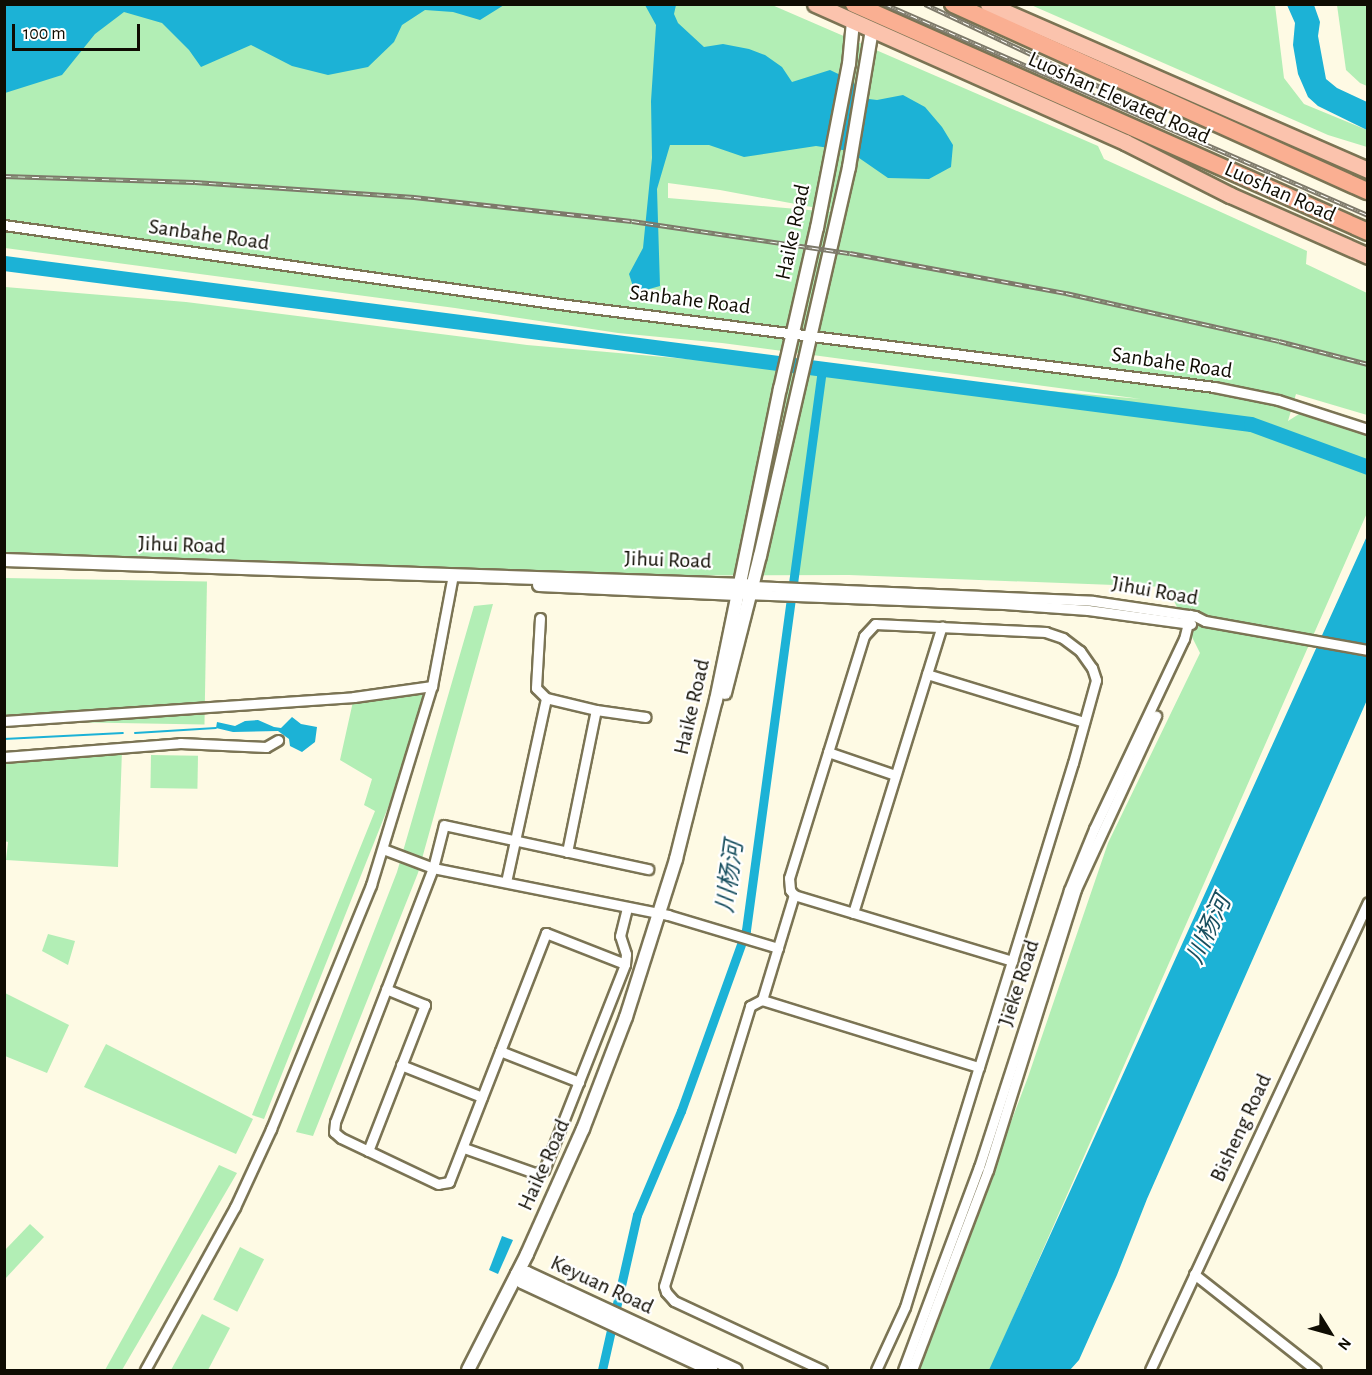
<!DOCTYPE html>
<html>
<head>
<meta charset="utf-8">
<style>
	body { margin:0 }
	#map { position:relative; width:1372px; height:1375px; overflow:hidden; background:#fefae4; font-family:"Alegreya Sans","Noto Sans SC",sans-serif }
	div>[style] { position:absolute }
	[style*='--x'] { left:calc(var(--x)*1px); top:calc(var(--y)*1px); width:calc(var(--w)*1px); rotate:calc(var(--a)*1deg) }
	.green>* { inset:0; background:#b2eeb5; transform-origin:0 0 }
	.water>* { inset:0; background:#1cb2d6 }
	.stream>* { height:2px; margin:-1px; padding:0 1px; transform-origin:1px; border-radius:1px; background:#1cb2d6 }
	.canal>* { height:9px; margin:-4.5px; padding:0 4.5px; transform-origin:4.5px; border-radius:4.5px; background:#1cb2d6 }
	.river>* { height:15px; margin:-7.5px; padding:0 7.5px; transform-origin:7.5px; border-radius:7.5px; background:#1cb2d6 }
	.roads { filter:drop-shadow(2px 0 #7b7454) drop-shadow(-2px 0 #7b7454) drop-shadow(0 2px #7b7454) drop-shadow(0 -2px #7b7454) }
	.minor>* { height:9px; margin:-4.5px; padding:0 4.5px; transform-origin:4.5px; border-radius:4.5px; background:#fff }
	.tertiary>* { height:12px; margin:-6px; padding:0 6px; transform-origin:6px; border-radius:6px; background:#fff }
	.primary>* { height:15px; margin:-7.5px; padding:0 7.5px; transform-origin:7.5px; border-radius:7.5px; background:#fbc3ad }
	.trunk>* { height:16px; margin:-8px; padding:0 8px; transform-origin:8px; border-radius:8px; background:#faaf92 }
	.rail>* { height:4.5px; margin-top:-2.25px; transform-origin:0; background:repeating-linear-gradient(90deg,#fff 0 7px,#7d796a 0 14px); box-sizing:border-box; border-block:2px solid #7d796a }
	span { translate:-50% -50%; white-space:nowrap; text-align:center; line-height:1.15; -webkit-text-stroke:4.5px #fff; paint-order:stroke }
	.street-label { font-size:22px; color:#0f0c02 }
	.water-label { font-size:24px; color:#184f5f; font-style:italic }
	.frame { position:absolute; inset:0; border:6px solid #0f0c02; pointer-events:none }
	.north { position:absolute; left:1300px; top:1303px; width:60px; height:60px; -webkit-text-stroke:4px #fff; paint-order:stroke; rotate:127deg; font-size:16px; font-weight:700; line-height:24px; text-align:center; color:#0f0c02 }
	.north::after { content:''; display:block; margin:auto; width:21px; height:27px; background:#0f0c02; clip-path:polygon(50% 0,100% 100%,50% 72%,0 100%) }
	.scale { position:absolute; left:12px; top:24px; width:128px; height:27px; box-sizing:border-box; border:3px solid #0f0c02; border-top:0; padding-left:8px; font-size:18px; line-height:21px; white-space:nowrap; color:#0f0c02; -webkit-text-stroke:4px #fff; paint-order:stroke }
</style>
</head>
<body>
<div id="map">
	<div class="green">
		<div style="clip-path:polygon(evenodd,5px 5px,772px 5px,1098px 146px,1104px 159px,1307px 251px,1306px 264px,1367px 293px,1367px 415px,1296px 394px,1288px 421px,1307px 409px,1367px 430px,1367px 513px,990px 1370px,917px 1370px,1028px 1077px,1108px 843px,1200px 653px,1167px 587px,849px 575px,501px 576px,5px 560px,5px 287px,186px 302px,527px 345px,1141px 399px,722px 343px,618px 333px,455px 308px,5px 248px,5px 5px,668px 183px,720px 190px,844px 213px,668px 198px,668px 183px)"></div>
		<div style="clip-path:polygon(1031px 5px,1275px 5px,1284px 78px,1304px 104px,1367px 130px,1367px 147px,1328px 135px)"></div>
		<div style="clip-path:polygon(1337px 5px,1367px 5px,1367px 86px,1360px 83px,1346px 70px)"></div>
		<div style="left:4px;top:578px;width:203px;height:143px;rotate:1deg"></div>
		<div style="clip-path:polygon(493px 604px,418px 873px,313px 1136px,296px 1132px,397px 872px,474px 606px)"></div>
		<div style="clip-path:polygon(426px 692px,389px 805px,264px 1119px,252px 1115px,375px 811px,364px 805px,372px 779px,340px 760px,354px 697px)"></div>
		<div style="clip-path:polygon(122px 750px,118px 867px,6px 860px,8px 842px,4px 841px,4px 757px)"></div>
		<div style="left:151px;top:755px;width:47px;height:33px;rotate:1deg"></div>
		<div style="clip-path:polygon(48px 934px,75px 941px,68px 965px,42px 951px)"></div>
		<div style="clip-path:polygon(5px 993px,69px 1025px,47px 1073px,5px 1056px)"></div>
		<div style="clip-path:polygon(106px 1044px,253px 1119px,236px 1154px,84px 1087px)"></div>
		<div style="clip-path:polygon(219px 1165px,237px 1173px,122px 1370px,105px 1370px)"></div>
		<div style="clip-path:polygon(30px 1224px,44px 1237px,5px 1279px,5px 1250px)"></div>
		<div style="left:240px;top:1247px;width:27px;height:59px;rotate:27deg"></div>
		<div style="clip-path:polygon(202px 1314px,230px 1328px,208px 1370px,171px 1370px)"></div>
	</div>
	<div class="water">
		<div style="clip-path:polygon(5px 4px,504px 4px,504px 5px,480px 20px,453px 12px,425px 10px,402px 25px,394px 42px,368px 67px,328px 75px,292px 66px,251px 45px,201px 67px,189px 50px,162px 23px,124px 12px,95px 34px,62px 75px,5px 93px)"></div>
		<div style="clip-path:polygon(645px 5px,676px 5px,674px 14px,678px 23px,704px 47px,723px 44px,749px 49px,765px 55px,782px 67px,792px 82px,830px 70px,853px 81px,861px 98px,877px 100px,903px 95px,925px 107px,942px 127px,953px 145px,951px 167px,929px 179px,888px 178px,849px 151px,816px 146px,744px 157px,709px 145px,670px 145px,657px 189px,660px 286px,635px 293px,629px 274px,643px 248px,652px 158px,651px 101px,656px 25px)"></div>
		<div style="clip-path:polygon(1287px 5px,1314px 5px,1320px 22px,1318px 36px,1326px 79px,1337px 88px,1367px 102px,1367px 130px,1318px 106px,1308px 97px,1298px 74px,1293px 45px,1295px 23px)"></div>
		<div style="clip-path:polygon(1367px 536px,1367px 700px,1147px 1199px,1117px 1275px,1079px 1360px,1070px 1370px,989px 1370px)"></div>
		<div style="clip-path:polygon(292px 717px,301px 724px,317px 727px,315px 742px,302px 752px,290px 746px,289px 739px,278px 731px,233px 732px,216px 728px,217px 722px,235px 726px,245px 721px,258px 720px,274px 727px,281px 728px)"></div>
		<div style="clip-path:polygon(502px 1236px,513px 1240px,498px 1274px,489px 1270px)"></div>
	</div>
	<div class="stream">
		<div style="--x:135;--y:733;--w:81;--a:-3.5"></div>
		<div style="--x:4;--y:739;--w:119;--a:-2.9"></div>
	</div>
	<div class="canal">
		<div style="--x:602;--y:1370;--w:159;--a:-77.3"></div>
		<div style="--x:637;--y:1215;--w:113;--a:-67.1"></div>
		<div style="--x:681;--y:1111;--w:192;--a:-70.2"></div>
		<div style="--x:746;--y:930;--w:566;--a:-82.28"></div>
	</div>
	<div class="river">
		<div style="--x:4;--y:263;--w:1257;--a:7.36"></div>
		<div style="--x:1251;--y:424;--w:125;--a:20.2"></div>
	</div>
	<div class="roads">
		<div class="minor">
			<div style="--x:4;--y:225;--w:569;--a:8.09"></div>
			<div style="--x:567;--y:305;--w:652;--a:7.22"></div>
			<div style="--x:1214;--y:387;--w:65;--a:11.5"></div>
			<div style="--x:1278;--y:400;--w:95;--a:17.9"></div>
			<div style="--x:753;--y:586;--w:340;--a:2.5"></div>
			<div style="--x:1093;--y:601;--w:103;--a:8.4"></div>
			<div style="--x:1195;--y:616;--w:11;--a:27"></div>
			<div style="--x:1205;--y:621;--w:166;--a:10.1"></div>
			<div style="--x:744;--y:594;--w:260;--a:2.2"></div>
			<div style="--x:1004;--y:604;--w:84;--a:4.1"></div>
			<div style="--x:1088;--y:610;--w:104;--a:7.7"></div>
			<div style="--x:540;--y:618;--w:70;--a:93.3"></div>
			<div style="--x:536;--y:688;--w:14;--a:45"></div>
			<div style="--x:546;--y:698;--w:51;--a:13.5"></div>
			<div style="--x:596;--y:710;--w:50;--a:8"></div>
			<div style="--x:927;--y:674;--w:164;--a:17"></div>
			<div style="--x:4;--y:721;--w:351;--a:-3.9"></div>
			<div style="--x:354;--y:697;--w:79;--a:-8"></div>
			<div style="--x:828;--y:752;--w:71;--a:18.9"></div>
			<div style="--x:4;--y:757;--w:177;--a:-4.5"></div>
			<div style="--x:180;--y:743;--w:86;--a:2.7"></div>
			<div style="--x:266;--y:747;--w:14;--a:-30"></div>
			<div style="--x:383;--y:849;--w:53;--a:20.8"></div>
			<div style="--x:433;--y:868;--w:240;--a:11.3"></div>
			<div style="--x:668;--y:915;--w:115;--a:16.7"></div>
			<div style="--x:567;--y:852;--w:145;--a:-78.5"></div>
			<div style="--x:506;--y:882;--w:188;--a:-77.7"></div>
			<div style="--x:853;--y:913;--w:300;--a:-72.8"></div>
			<div style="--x:625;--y:964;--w:85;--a:-158.6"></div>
			<div style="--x:546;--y:933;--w:267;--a:111.3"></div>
			<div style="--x:449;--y:1182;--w:11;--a:170"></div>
			<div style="--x:438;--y:1184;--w:107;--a:-154.6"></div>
			<div style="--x:341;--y:1138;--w:9;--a:-139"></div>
			<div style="--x:334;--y:1132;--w:10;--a:-84"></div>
			<div style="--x:335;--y:1122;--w:272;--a:-68.9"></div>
			<div style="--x:433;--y:868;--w:44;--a:-75.7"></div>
			<div style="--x:444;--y:825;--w:209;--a:12.2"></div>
			<div style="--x:762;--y:1000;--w:110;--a:-73.1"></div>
			<div style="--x:500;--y:1051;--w:85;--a:21.4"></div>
			<div style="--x:401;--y:1065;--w:87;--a:21.6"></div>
			<div style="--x:464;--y:1148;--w:75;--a:19.4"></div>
			<div style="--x:535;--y:1173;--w:9;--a:-18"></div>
			<div style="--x:544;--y:1170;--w:221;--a:-68.5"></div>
			<div style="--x:625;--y:964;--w:10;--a:-84"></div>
			<div style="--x:626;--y:954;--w:19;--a:-108"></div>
			<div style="--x:620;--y:936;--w:30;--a:-76"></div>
			<div style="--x:368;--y:1151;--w:157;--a:-68.7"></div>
			<div style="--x:425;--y:1005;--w:42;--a:-157.7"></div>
			<div style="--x:1194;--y:1274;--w:155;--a:38.2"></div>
			<div style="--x:145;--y:1370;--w:186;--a:-61.1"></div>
			<div style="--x:235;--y:1207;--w:86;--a:-65.2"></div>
			<div style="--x:271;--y:1129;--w:264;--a:-67.7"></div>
			<div style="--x:371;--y:885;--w:208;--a:-73"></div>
			<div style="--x:432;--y:686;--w:108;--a:-79.3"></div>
			<div style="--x:822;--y:1370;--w:163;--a:-155"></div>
			<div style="--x:674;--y:1301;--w:12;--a:-132"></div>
			<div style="--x:666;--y:1292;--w:6;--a:-108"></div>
			<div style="--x:664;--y:1286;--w:293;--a:-72.9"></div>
			<div style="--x:750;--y:1006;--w:13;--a:-27"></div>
			<div style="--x:762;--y:1000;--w:227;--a:17.2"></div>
			<div style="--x:876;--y:1370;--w:69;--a:-65.3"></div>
			<div style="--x:905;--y:1307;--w:251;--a:-72.9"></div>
			<div style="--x:979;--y:1067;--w:111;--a:-72.7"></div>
			<div style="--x:1012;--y:961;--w:207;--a:-72.9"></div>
			<div style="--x:1073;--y:763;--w:86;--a:-74.5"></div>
			<div style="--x:1096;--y:680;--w:13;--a:-108"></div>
			<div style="--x:1092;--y:668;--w:21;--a:-125"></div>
			<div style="--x:1080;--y:651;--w:21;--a:-143"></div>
			<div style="--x:1063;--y:638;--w:18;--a:-161"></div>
			<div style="--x:1046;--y:632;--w:171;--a:-177.3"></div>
			<div style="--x:875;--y:624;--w:16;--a:133"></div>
			<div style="--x:864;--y:636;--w:253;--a:107.2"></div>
			<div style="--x:789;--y:878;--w:12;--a:85"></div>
			<div style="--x:790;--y:890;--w:6;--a:51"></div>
			<div style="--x:794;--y:895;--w:228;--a:16.8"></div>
			<div style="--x:903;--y:1370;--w:217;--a:-69.5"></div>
			<div style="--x:979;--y:1167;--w:291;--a:-72"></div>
			<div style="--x:1069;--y:890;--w:66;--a:-67.7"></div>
			<div style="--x:1094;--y:829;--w:210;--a:-64.7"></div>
			<div style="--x:1184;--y:639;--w:25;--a:-76"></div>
			<div style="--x:912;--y:1370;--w:214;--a:-69.2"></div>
			<div style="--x:988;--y:1170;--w:294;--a:-72.6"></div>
			<div style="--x:1076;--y:889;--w:191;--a:-65.2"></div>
			<div style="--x:1150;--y:1370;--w:516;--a:-65.02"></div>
		</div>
		<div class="tertiary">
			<div style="--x:4;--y:560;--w:742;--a:1.93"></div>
			<div style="--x:539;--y:585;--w:198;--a:2.6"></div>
			<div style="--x:725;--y:693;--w:141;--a:-75.7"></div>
			<div style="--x:760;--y:556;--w:399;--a:-77.1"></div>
			<div style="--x:849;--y:167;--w:139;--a:-80.5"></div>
			<div style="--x:517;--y:1274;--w:10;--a:-6"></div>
			<div style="--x:527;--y:1273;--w:230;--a:24.9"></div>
			<div style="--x:517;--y:1274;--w:9;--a:58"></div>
			<div style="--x:522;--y:1282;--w:209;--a:24.9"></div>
			<div style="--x:468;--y:1370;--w:130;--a:-63"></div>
			<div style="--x:527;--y:1254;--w:137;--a:-65.9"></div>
			<div style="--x:583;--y:1129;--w:120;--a:-69"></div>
			<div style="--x:626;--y:1017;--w:166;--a:-72.4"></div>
			<div style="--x:676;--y:859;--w:164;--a:-75.9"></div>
			<div style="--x:716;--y:700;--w:318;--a:-78.4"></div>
			<div style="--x:780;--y:389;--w:165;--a:-77.1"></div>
			<div style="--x:817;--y:228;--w:167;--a:-79"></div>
			<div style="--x:849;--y:64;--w:42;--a:-84.6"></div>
		</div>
		<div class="primary">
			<div style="--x:815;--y:4;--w:339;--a:24"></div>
			<div style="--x:1125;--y:142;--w:118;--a:26.8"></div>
			<div style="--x:1230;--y:195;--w:151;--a:23.8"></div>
			<div style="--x:988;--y:4;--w:415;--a:23.6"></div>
		</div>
		<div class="trunk">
			<div style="--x:854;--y:4;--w:562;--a:23.92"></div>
			<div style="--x:953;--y:4;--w:455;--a:24.3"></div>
		</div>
	</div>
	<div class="rail">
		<div style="--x:885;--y:4;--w:527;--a:23.6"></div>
		<div style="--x:925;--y:4;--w:260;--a:25.3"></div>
		<div style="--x:4;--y:176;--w:191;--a:1.8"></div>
		<div style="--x:195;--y:182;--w:220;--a:3.9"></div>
		<div style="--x:414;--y:197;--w:219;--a:6.3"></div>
		<div style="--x:632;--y:221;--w:220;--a:8.4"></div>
		<div style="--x:850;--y:253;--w:220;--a:10.5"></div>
		<div style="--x:1066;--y:293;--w:218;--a:12.7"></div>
		<div style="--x:1279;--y:341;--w:92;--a:14.5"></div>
	</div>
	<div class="street-label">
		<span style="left:1119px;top:98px;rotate:24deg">Luoshan Elevated Road</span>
		<span style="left:1280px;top:192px;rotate:24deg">Luoshan Road</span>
		<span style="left:793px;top:232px;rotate:-78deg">Haike Road</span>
		<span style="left:209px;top:235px;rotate:8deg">Sanbahe Road</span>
		<span style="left:690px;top:300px;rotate:7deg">Sanbahe Road</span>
		<span style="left:1172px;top:363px;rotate:8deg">Sanbahe Road</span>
		<span style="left:182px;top:545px;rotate:2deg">Jihui Road</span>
		<span style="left:668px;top:560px;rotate:2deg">Jihui Road</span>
		<span style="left:1155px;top:591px;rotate:10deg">Jihui Road</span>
		<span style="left:692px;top:707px;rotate:-77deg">Haike Road</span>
		<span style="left:1019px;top:983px;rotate:-72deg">Jieke Road</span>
		<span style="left:1241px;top:1128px;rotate:-65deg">Bisheng Road</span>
		<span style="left:544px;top:1165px;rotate:-66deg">Haike Road</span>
		<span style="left:602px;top:1285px;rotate:25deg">Keyuan Road</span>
	</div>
	<div class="water-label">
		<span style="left:731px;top:877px;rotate:-82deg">川杨河</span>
		<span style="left:1210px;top:930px;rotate:-65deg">川杨河</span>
	</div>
	<div class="frame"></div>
	<div class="north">N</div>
	<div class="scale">100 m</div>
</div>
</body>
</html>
